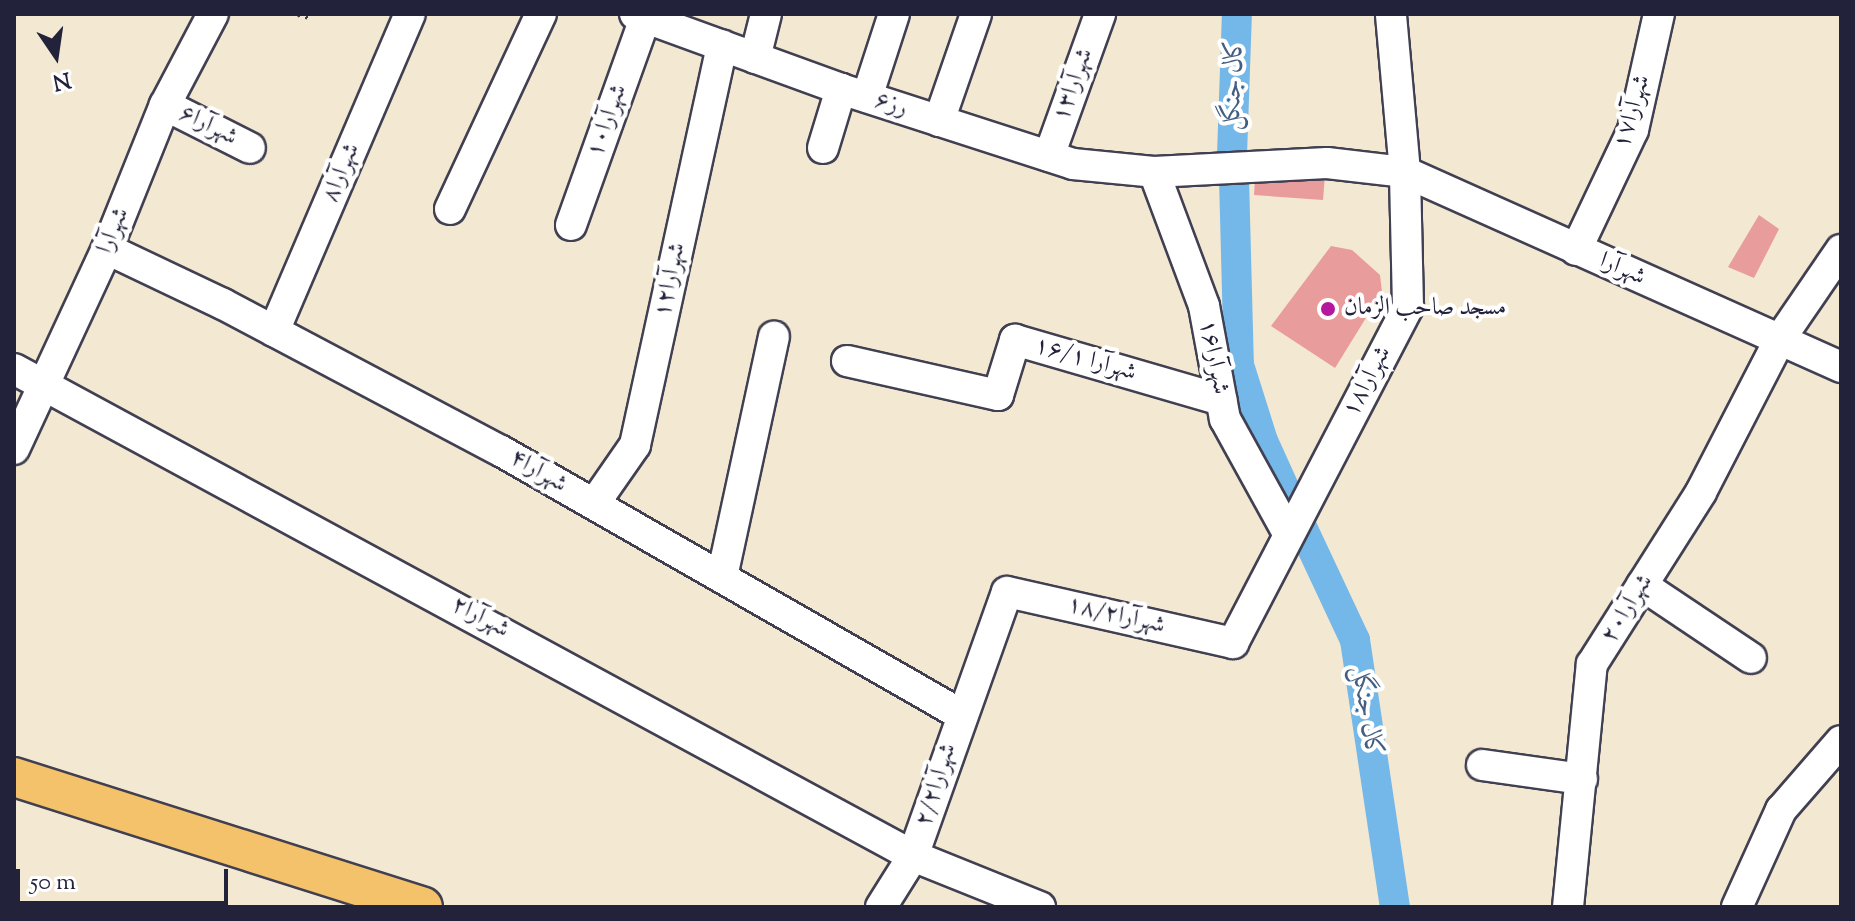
<!DOCTYPE html>
<html>
<head>
<meta charset="utf-8">
<style>
	body { margin:0 }
	#map { position:relative; width:1855px; height:921px; overflow:hidden; background:#f3e8d1; font-family:"Sorts Mill Goudy",Amiri,serif }
	div>[style] { position:absolute }
	[style*='--x'] { left:calc(var(--x)*1px); top:calc(var(--y)*1px); width:calc(var(--w)*1px); rotate:calc(var(--a)*1deg) }
	.canal>* { height:30px; margin:-15px; padding:0 15px; transform-origin:15px; border-radius:15px; background:#74b7e9 }
	.building>* { inset:0; background:#e89c9b }
	.path>* { height:5px; margin-top:-2.5px; transform-origin:0; background:repeating-linear-gradient(90deg,#414052 0 2px,transparent 0 8px) }
	.roads { filter:drop-shadow(2px 0 #414052) drop-shadow(-2px 0 #414052) drop-shadow(0 2px #414052) drop-shadow(0 -2px #414052) }
	.minor>* { height:30px; margin:-15px; padding:0 15px; transform-origin:15px; border-radius:15px; background:#fff }
	.major>* { height:38px; margin:-19px; padding:0 19px; transform-origin:19px; border-radius:19px; background:#f3c26a }
	.dots>* { width:22px; height:22px; translate:-50% -50%; box-sizing:border-box; border:4px solid #fff; border-radius:50% }
	span { translate:-50% -50%; white-space:nowrap; text-align:center; line-height:1.15; -webkit-text-stroke:8px #fff; paint-order:stroke }
	.street-label { font-size:24px; color:#22223b }
	.poi-label { font-size:24px; color:#22223b }
	.left { translate:0 -50%; text-align:left }
	.water-label { font-size:26px; color:#435e81; font-style:italic }
	.frame { position:absolute; inset:0; border:16px solid #22223b; pointer-events:none }
	.north { position:absolute; left:16px; top:16px; width:80px; height:80px; -webkit-text-stroke:6px #fff; paint-order:stroke; rotate:167deg; font-size:22px; font-weight:700; line-height:32px; text-align:center; color:#22223b }
	.north::after { content:''; display:block; margin:auto; width:28px; height:36px; background:#22223b; clip-path:polygon(50% 0,100% 100%,50% 72%,0 100%) }
	.scale { position:absolute; left:16px; top:869px; width:212px; height:36px; box-sizing:border-box; border:4px solid #22223b; border-top:0; padding-left:10px; font-size:24px; line-height:28px; white-space:nowrap; color:#22223b; -webkit-text-stroke:6px #fff; paint-order:stroke }
</style>
</head>
<body>
<div id="map">
	<div class="canal">
		<div style="--x:1232;--y:155;--w:141;--a:-88"></div>
		<div style="--x:1234;--y:178;--w:187;--a:88.5"></div>
		<div style="--x:1239;--y:365;--w:80;--a:72.5"></div>
		<div style="--x:1263;--y:441;--w:60;--a:65.6"></div>
		<div style="--x:1302;--y:527;--w:125;--a:64.9"></div>
		<div style="--x:1355;--y:640;--w:270;--a:81.5"></div>
	</div>
	<div class="building">
		<div style="clip-path:polygon(1325px 175px,1323px 200px,1254px 195px,1255px 178px)"></div>
		<div style="clip-path:polygon(1759px 215px,1779px 229px,1754px 278px,1728px 267px)"></div>
		<div style="clip-path:polygon(1331px 246px,1352px 250px,1380px 275px,1382px 292px,1335px 368px,1271px 326px)"></div>
	</div>
	<div class="path">
		<div style="--x:298;--y:14;--w:11;--a:15"></div>
	</div>
	<div class="roads">
		<div class="minor">
			<div style="--x:635;--y:14;--w:219;--a:20"></div>
			<div style="--x:841;--y:89;--w:244;--a:17.9"></div>
			<div style="--x:1073;--y:164;--w:81;--a:5.6"></div>
			<div style="--x:1154;--y:172;--w:173;--a:-3"></div>
			<div style="--x:1327;--y:163;--w:79;--a:6.6"></div>
			<div style="--x:1405;--y:172;--w:478;--a:24.1"></div>
			<div style="--x:755;--y:58;--w:45;--a:-76"></div>
			<div style="--x:867;--y:97;--w:87;--a:-72"></div>
			<div style="--x:165;--y:105;--w:95;--a:26.8"></div>
			<div style="--x:939;--y:121;--w:113;--a:-70.9"></div>
			<div style="--x:823;--y:148;--w:62;--a:-73"></div>
			<div style="--x:1049;--y:156;--w:151;--a:-70.2"></div>
			<div style="--x:1154;--y:172;--w:143;--a:69.5"></div>
			<div style="--x:1204;--y:306;--w:115;--a:79.5"></div>
			<div style="--x:1225;--y:419;--w:130;--a:61.1"></div>
			<div style="--x:450;--y:209;--w:215;--a:-65"></div>
			<div style="--x:571;--y:225;--w:220;--a:-70.3"></div>
			<div style="--x:107;--y:249;--w:128;--a:25.4"></div>
			<div style="--x:223;--y:304;--w:314;--a:27.9"></div>
			<div style="--x:501;--y:451;--w:529;--a:29.81"></div>
			<div style="--x:1576;--y:250;--w:133;--a:-64.6"></div>
			<div style="--x:1633;--y:130;--w:119;--a:-77.4"></div>
			<div style="--x:274;--y:331;--w:345;--a:-66.8"></div>
			<div style="--x:847;--y:361;--w:155;--a:12.7"></div>
			<div style="--x:998;--y:395;--w:58;--a:-72.8"></div>
			<div style="--x:1015;--y:340;--w:215;--a:16.2"></div>
			<div style="--x:14;--y:369;--w:1022;--a:28.44"></div>
			<div style="--x:913;--y:856;--w:137;--a:21.9"></div>
			<div style="--x:14;--y:449;--w:221;--a:-65.1"></div>
			<div style="--x:107;--y:249;--w:155;--a:-68.1"></div>
			<div style="--x:165;--y:105;--w:103;--a:-62.2"></div>
			<div style="--x:594;--y:504;--w:72;--a:-55.2"></div>
			<div style="--x:635;--y:445;--w:409;--a:-77.7"></div>
			<div style="--x:722;--y:577;--w:246;--a:-77.8"></div>
			<div style="--x:1642;--y:585;--w:131;--a:33.8"></div>
			<div style="--x:1482;--y:765;--w:101;--a:8"></div>
			<div style="--x:881;--y:907;--w:60;--a:-57.9"></div>
			<div style="--x:913;--y:856;--w:280;--a:-70.4"></div>
			<div style="--x:1007;--y:592;--w:232;--a:12.7"></div>
			<div style="--x:1233;--y:643;--w:379;--a:-62.5"></div>
			<div style="--x:1408;--y:307;--w:135;--a:-91.3"></div>
			<div style="--x:1405;--y:172;--w:159;--a:-95.1"></div>
			<div style="--x:1568;--y:907;--w:244;--a:-84.4"></div>
			<div style="--x:1592;--y:664;--w:204;--a:-57.6"></div>
			<div style="--x:1701;--y:492;--w:172;--a:-62.7"></div>
			<div style="--x:1780;--y:339;--w:108;--a:-55.6"></div>
			<div style="--x:1737;--y:907;--w:107;--a:-65.6"></div>
			<div style="--x:1781;--y:810;--w:91;--a:-49"></div>
		</div>
		<div class="major">
			<div style="--x:14;--y:777;--w:429;--a:17.6"></div>
		</div>
	</div>
	<div class="dots">
		<div style="left:1328px;top:309px;background:#b5179e"></div>
	</div>
	<div class="street-label">
		<span style="left:1074px;top:85px;rotate:-70deg">شهرآرا۱۳</span>
		<span style="left:891px;top:105px;rotate:19deg">رز۶</span>
		<span style="left:1633px;top:112px;rotate:-73deg">شهرآرا۱۷</span>
		<span style="left:608px;top:121px;rotate:-70deg">شهرآرا۱۰</span>
		<span style="left:208px;top:126px;rotate:27deg">شهرآرا۶</span>
		<span style="left:342px;top:173px;rotate:-67deg">شهرآرا۸</span>
		<span style="left:114px;top:231px;rotate:-67deg">شهرآرا</span>
		<span style="left:1622px;top:270px;rotate:24deg">شهرآرا</span>
		<span style="left:671px;top:280px;rotate:-78deg">شهرآرا۱۲</span>
		<span style="left:1213px;top:357px;rotate:79deg">شهرآرا۱۶</span>
		<span style="left:1085px;top:360px;rotate:16deg">شهرآرا ۱۶/۱</span>
		<span style="left:1368px;top:382px;rotate:-62deg">شهرآرا۱۸</span>
		<span style="left:538px;top:472px;rotate:30deg">شهرآرا۴</span>
		<span style="left:1628px;top:609px;rotate:-58deg">شهرآرا۲۰</span>
		<span style="left:1116px;top:616px;rotate:13deg">شهرآرا۱۸/۲</span>
		<span style="left:480px;top:618px;rotate:28deg">شهرآرا۲</span>
		<span style="left:937px;top:785px;rotate:-72deg">شهرآرا۲/۲</span>
	</div>
	<div class="poi-label">
		<span class="left" style="left:1344px;top:309px">مسجد صاحب الزمان</span>
	</div>
	<div class="water-label">
		<span style="left:1234px;top:84px;rotate:-88deg">کال جنگل</span>
		<span style="left:1366px;top:712px;rotate:81deg">کال جنگل</span>
	</div>
	<div class="frame"></div>
	<div class="north">N</div>
	<div class="scale">50 m</div>
</div>
</body>
</html>
